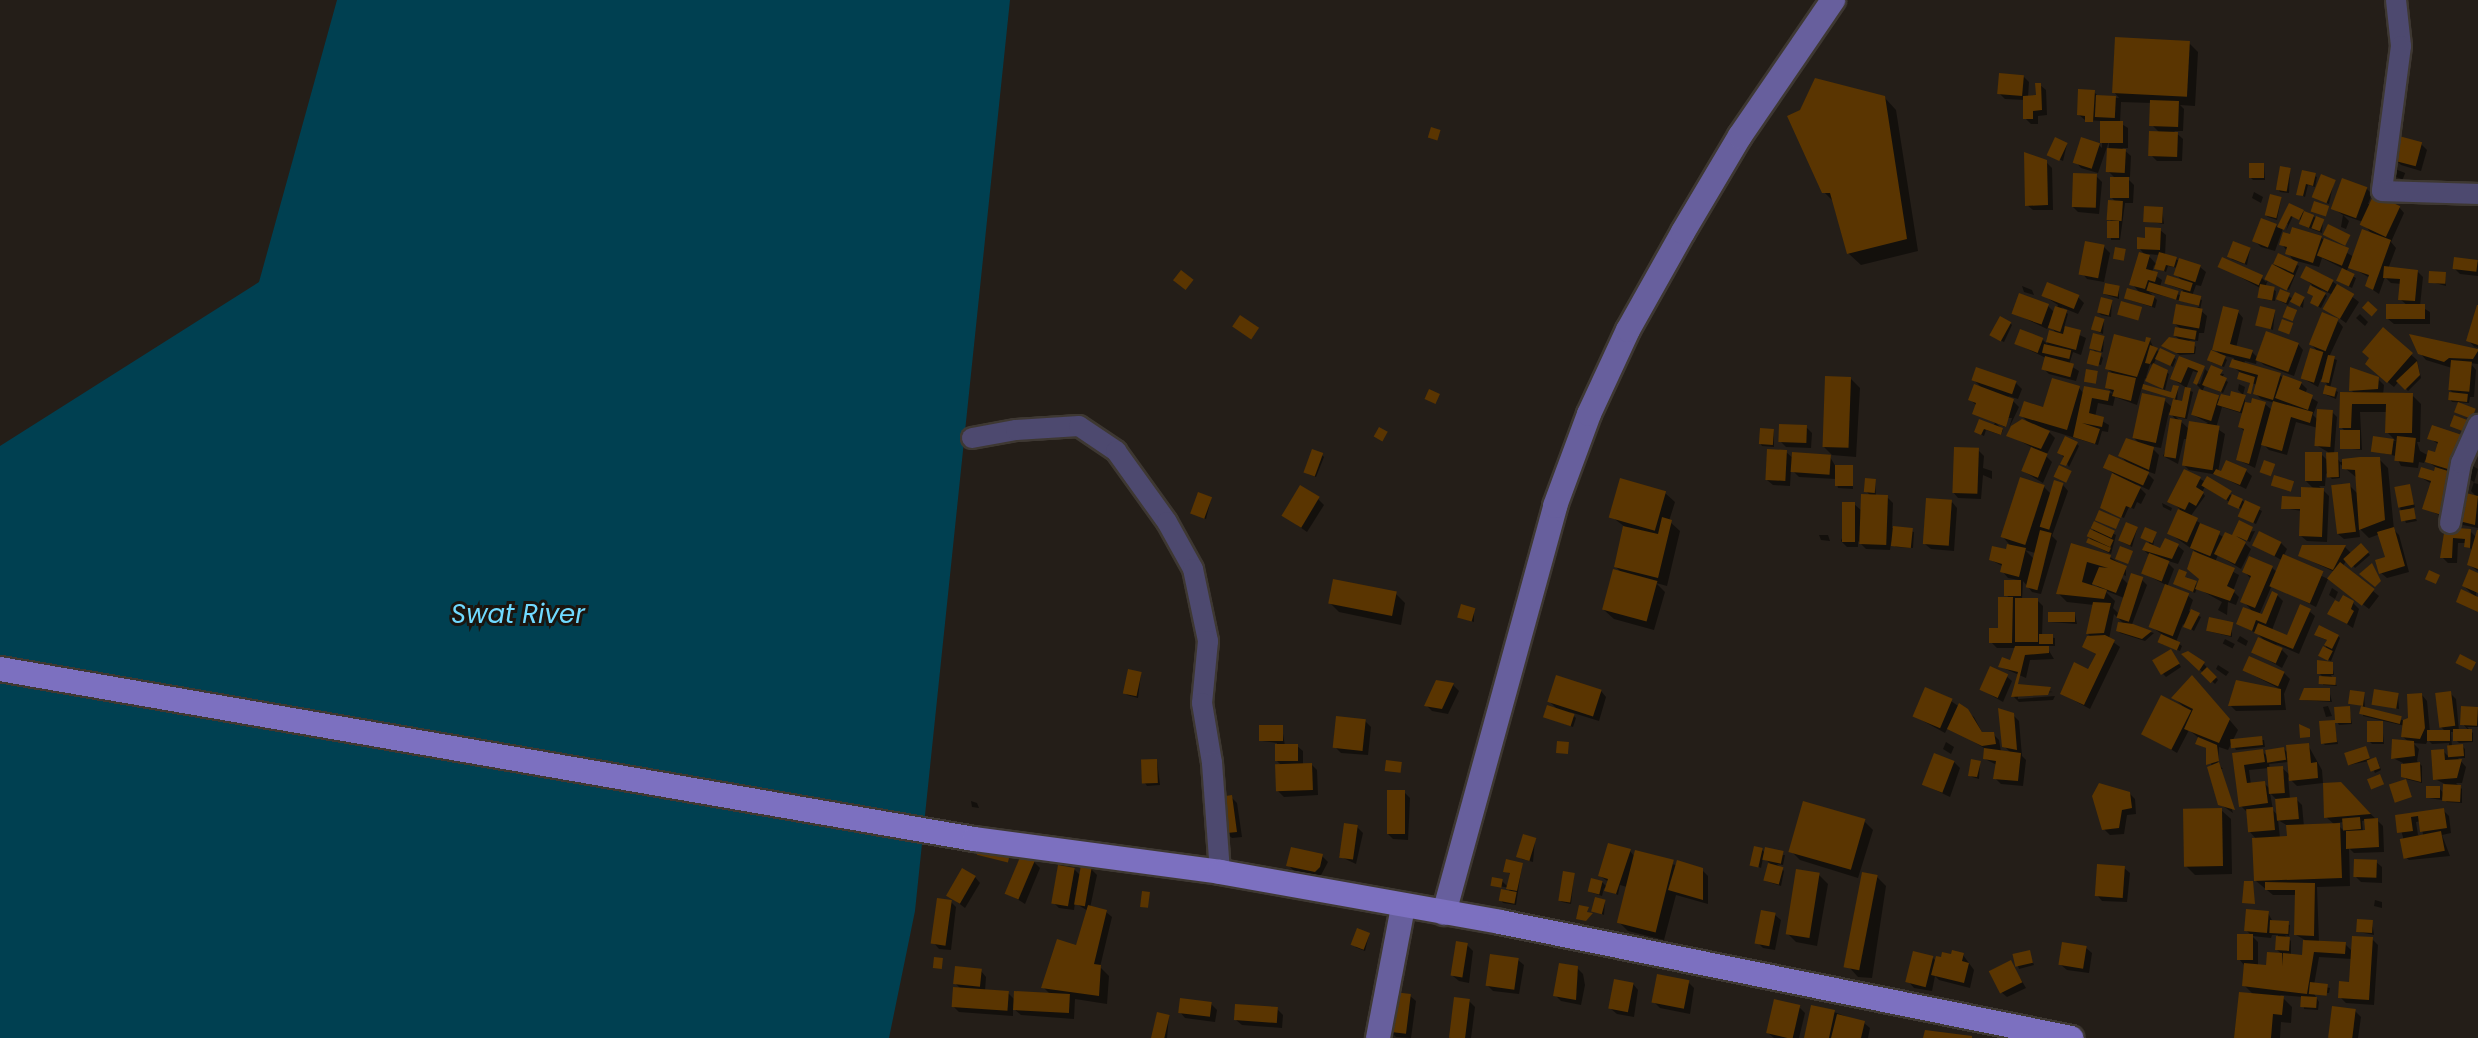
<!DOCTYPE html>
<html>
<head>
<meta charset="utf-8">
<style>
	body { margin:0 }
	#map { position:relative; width:2478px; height:1038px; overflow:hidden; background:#241e18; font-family:Poppins,sans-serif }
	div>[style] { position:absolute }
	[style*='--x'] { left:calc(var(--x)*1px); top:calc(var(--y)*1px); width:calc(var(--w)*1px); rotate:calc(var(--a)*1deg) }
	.water>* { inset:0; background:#004051 }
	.shadow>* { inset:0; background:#0007; transform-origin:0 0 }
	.building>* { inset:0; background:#5a3501; transform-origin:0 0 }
	.roads { filter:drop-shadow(2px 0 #3e3832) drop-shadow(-2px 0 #3e3832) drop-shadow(0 2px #3e3832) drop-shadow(0 -2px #3e3832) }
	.street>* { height:20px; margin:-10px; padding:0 10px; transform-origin:10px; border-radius:10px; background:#4d496f }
	.secondary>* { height:24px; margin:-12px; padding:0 12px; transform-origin:12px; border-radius:12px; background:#675f9d }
	.primary>* { height:24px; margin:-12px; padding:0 12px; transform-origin:12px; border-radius:12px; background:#7c70c0 }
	span { translate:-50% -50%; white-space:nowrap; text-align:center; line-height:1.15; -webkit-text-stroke:6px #1b150f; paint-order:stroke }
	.water-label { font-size:26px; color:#70daff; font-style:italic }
</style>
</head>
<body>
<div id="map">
	<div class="water">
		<div style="clip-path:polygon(337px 0,1010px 0,915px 911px,889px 1038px,0 1038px,0 446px,259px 282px)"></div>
	</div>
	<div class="shadow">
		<div style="clip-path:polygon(2189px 43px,2198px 52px,2195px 106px,2180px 105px,2184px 109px,2183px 131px,2174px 131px,2183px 139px,2182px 161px,2157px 161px,2151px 155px,2160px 133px,2152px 125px,2152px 103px,2121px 102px,2120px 123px,2128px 128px,2128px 148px,2122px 148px,2131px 156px,2130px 177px,2126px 177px,2134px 185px,2133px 203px,2125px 203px,2120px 240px,2111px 240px,2110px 203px,2117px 203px,2111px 197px,2116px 179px,2108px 171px,2109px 141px,2098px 173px,2081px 168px,2076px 162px,2099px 145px,2102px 148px,2102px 121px,2085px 120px,2079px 115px,2094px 92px,2099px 97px,2119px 98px,2114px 92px)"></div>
		<div style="clip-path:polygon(2024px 77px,2029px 82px,2028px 97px,2038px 97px,2040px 85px,2046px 90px,2047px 115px,2038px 116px,2038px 124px,2031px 124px,2025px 118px,2025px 100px,2005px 99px,1999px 93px)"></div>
		<div style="clip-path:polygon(1884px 97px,1896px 110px,1918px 251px,1861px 265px,1848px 253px,1834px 202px,1824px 192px)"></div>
		<div style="clip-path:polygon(2067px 144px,2063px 161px,2052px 156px)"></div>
		<div style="clip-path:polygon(2421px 144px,2427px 150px,2421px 171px,2401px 165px,2395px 159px)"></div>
		<div style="clip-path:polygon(2046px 162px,2052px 168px,2053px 210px,2033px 210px,2027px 205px)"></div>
		<div style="clip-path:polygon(2264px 165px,2265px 180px,2253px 180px,2250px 177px)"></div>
		<div style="left:2395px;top:169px;width:11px;height:7px;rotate:22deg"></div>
		<div style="clip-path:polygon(2290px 170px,2289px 193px,2280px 192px,2278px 189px)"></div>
		<div style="clip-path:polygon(2304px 172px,2317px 177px,2315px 187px,2308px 185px,2305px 197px,2299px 194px)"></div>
		<div style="clip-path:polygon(2096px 176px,2102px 182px,2099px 214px,2078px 212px,2072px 206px)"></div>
		<div style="clip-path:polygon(2334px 181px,2329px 204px,2317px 199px)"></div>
		<div style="clip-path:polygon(2366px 188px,2372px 194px,2368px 204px,2399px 207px,2404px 213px,2391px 242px,2396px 248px,2388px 269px,2417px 271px,2423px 277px,2420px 306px,2430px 312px,2430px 324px,2394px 324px,2388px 319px,2408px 306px,2400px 299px,2402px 284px,2391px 283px,2385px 277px,2379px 294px,2367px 286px,2370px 278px,2349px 266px,2346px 272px,2356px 278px,2352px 288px,2338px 281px,2344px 269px,2322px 258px,2319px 267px,2293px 260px,2282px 244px,2321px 238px,2354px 257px,2373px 236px,2363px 222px,2343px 215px,2349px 221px,2346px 229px,2341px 227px,2343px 215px,2334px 209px)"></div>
		<div style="clip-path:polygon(2254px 192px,2263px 197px,2261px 203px,2252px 198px)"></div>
		<div style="clip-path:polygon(2281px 199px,2277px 220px,2268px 217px,2266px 215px)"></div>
		<div style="clip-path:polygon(2290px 206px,2323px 221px,2322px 233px,2304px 226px,2303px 221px,2293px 216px,2286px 231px,2288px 224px,2285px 223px,2275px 251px,2261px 247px,2255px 241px,2276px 226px,2279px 228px)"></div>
		<div style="clip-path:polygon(2162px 209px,2164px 224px,2145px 221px)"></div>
		<div style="clip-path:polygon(evenodd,2160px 230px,2166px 235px,2165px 256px,2200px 267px,2206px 272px,2201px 286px,2196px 285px,2192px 296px,2202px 300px,2200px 310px,2207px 316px,2204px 333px,2199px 333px,2198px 341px,2189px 340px,2196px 347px,2195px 354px,2180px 355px,2163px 346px,2181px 341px,2175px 336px,2182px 330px,2174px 323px,2200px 306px,2149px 292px,2157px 300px,2155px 308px,2127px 299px,2142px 295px,2132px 284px,2146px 256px,2139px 248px,2160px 230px,2147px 254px,2160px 255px,2157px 265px,2147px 254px,2160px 230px,2154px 265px,2166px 272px,2168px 266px,2178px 268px,2176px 274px,2183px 282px,2169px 285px,2183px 290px,2182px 296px,2160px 287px,2162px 280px,2152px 273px,2154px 265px)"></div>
		<div style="clip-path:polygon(2104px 247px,2110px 253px,2104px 282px,2087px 279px,2082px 273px)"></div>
		<div style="clip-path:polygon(2250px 250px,2247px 265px,2231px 259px)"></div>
		<div style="clip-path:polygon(2279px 255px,2299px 266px,2289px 290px,2268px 280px,2265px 287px,2276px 291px,2275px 301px,2263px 299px,2262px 289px,2220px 266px,2261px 277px,2266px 282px)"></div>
		<div style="clip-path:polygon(2478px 262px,2478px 276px,2460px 274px,2454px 268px)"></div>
		<div style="clip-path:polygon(2445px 274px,2446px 286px,2431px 282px)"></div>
		<div style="clip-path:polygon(2303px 277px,2332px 281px,2359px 302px,2346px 323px,2325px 308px,2333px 295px,2320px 289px,2327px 296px,2321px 308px,2315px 305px,2315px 297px,2309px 292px,2312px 285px)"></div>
		<div style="clip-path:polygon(2022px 286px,2032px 290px,2034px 295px,2024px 292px)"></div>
		<div style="clip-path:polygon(2119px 288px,2119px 299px,2104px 294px)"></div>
		<div style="clip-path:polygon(2281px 291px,2293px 299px,2304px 299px,2303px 308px,2290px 300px,2288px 305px,2280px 301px)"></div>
		<div style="clip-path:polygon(2044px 296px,2078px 297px,2084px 303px,2078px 314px,2061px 307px,2068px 314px,2064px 328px,2086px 338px,2081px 355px,2073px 352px,2069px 365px,2079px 371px,2076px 381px,2049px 374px,2043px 368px,2046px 358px,2017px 344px,2042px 339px,2047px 344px,2050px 332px,2058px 335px,2049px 325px,2047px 329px,2014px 313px,2048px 306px,2055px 313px,2058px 305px)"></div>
		<div style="clip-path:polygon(2112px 302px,2111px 317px,2101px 315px,2099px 313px)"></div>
		<div style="clip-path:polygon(2478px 310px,2478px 348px,2474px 346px,2478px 350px,2478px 364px,2470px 363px,2476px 370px,2474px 397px,2470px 397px,2469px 403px,2452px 402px,2450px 399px,2455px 395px,2450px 390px,2452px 368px,2426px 360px,2420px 353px,2478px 351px,2468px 340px)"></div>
		<div style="clip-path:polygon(evenodd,2238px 312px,2243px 318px,2236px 348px,2252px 352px,2258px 358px,2298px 344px,2303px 350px,2294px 376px,2264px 365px,2257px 359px,2256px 364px,2245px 361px,2244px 364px,2301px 383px,2307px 389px,2305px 394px,2318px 402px,2313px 415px,2318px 420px,2332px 412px,2337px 417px,2334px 454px,2340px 462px,2379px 459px,2388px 468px,2394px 530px,2399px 535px,2409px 572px,2387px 578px,2381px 573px,2387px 558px,2380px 534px,2369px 538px,2359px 528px,2360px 537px,2344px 539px,2338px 534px,2349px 485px,2358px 494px,2357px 478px,2340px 464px,2340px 478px,2332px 479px,2326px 473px,2325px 486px,2319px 486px,2329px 496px,2327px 542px,2307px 541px,2301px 536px,2302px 511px,2283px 508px,2315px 490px,2305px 480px,2321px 454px,2329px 462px,2328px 452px,2316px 445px,2318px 428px,2296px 422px,2287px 455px,2269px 450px,2262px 443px,2255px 468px,2238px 460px,2245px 432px,2240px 427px,2244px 414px,2222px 407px,2216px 428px,2225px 434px,2218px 472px,2246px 471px,2252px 476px,2246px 489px,2218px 475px,2189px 470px,2183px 464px,2188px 439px,2184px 439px,2178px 464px,2163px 456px,2178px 422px,2169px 412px,2161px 448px,2150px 446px,2159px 455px,2155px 474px,2144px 470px,2154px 480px,2149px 490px,2136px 484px,2146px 494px,2141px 504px,2137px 502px,2134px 509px,2129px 507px,2124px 518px,2105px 510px,2114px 474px,2105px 467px,2131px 466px,2120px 456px,2141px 445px,2134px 438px,2164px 400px,2173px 408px,2175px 399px,2142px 387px,2137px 405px,2115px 397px,2113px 406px,2098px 403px,2095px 417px,2109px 425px,2108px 432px,2102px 431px,2098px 445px,2046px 429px,2055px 438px,2046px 456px,2052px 462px,2043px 483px,2023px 471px,2033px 448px,2009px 435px,2031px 425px,2022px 416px,2045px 410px,2079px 388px,2084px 394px,2086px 388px,2114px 394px,2107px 387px,2114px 375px,2108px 369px,2150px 340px,2154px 349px,2176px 359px,2173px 367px,2157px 357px,2153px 365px,2169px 374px,2165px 390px,2145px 378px,2143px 386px,2172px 395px,2178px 388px,2177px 402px,2184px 403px,2187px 388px,2172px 379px,2180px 358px,2203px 367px,2196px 383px,2200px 384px,2205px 369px,2209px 373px,2224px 374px,2222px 378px,2228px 382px,2223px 393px,2205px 385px,2202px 392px,2221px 400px,2245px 397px,2245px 404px,2265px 404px,2273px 411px,2275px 403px,2261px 399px,2255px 393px,2257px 385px,2239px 378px,2241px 373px,2232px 366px,2234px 358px,2222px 355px,2227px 360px,2224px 367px,2211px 362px,2222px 356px,2214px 349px,2238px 312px,2150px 364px,2154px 365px,2148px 378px,2146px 377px,2150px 364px,2238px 312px,2193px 371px,2199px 373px,2195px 383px,2201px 389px,2193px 415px,2208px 423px,2190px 430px,2176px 417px,2187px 419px,2193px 392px,2186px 389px,2193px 371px)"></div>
		<div style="clip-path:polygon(2275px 312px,2273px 330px,2258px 324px)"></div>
		<div style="clip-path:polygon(2360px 314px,2368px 322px,2365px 326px,2356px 318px)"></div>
		<div style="clip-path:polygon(2337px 320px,2343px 327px,2329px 357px,2337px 360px,2330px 388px,2338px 392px,2336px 399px,2324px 394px,2327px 384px,2321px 379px,2318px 387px,2302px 378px,2319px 353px,2310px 343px)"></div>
		<div style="clip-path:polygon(2104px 321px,2103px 334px,2092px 329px)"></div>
		<div style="clip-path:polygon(2010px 323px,2012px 325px,2004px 342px,1995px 338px)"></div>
		<div style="clip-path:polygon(2383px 330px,2417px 360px,2421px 378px,2408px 391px,2399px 381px,2394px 387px,2373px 370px)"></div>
		<div style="clip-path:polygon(2104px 338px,2103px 352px,2095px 350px,2103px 358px,2101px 365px,2089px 362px,2099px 355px,2091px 347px)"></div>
		<div style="clip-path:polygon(1851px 379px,1860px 388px,1856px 457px,1832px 455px,1823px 446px)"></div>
		<div style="clip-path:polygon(2378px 379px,2384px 385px,2383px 395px,2412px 395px,2421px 404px,2420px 442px,2417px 442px,2420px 451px,2429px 456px,2436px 455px,2439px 445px,2430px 438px,2464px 438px,2450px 520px,2424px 508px,2432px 484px,2420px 477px,2435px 473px,2437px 468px,2425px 460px,2424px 463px,2419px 462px,2418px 468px,2401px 466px,2396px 456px,2373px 451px,2375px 438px,2396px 441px,2387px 432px,2388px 412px,2360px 412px,2362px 450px,2342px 448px,2346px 432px,2341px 427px,2355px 394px,2351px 390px)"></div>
		<div style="clip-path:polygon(1974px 380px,2016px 383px,2022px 389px,2018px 399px,2008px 396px,2019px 407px,2009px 428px,2012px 418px,2008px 418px,2005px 427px,1996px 423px,2003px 430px,2001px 435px,1986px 430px,1984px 436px,1976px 432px,1980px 422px,1993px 426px,1995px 423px,1974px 413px,1977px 406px,1970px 399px,1983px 389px)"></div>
		<div style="clip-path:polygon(2239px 384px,2245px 387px,2243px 395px,2238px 390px)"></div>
		<div style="clip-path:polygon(1806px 427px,1812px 433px,1811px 448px,1786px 447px,1780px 441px)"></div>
		<div style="clip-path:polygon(1774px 431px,1774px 447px,1762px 446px,1760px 443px)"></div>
		<div style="clip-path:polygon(2077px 444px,2079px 446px,2069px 467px,2062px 455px)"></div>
		<div style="clip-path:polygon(1978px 450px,1984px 456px,1983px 468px,1992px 471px,1992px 479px,1983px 475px,1981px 499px,1958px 498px,1953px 492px)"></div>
		<div style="clip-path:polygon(1786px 452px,1794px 459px,1830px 457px,1836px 467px,1852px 467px,1853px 489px,1838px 488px,1836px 479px,1799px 477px,1791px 469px,1790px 486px,1773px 485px,1767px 480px)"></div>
		<div style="clip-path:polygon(1322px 455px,1324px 457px,1316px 477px,1308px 474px)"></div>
		<div style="clip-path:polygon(2471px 465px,2478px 469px,2474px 483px,2478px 484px,2478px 498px,2471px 491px,2474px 482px,2466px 477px)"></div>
		<div style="clip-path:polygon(2200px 479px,2262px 511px,2256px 524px,2242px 518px,2243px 510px,2205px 487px,2202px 492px,2205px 496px,2190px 517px,2225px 538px,2242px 542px,2234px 534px,2255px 531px,2250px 542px,2239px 538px,2251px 549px,2241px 569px,2218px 555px,2215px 562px,2239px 575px,2233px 591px,2239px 597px,2236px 605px,2228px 602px,2227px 615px,2218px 610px,2222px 602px,2197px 588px,2195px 593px,2175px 584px,2184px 587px,2188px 576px,2187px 580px,2199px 586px,2202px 556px,2169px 533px,2180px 509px,2170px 501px)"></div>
		<div style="clip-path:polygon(1875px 481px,1876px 497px,1887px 497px,1893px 503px,1892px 528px,1914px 532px,1913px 548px,1896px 547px,1891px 542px,1890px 550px,1866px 549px,1858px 541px,1858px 547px,1847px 547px,1841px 541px,1854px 504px,1862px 511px,1872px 497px,1866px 491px)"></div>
		<div style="clip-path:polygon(evenodd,2063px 485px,2068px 491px,2052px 536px,2057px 541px,2041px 594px,2032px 592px,2023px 581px,2022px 600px,2037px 600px,2043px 606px,2042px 636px,2055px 638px,2055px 646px,2046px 646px,2054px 659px,2030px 660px,2026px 678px,2001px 667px,2011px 663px,2017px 648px,1997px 648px,1991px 642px,2000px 630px,2011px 599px,2006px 595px,2019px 580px,2008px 578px,2003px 572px,2004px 567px,1991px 560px,2008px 552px,2009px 544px,2002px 536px,2044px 487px,2051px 494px,2063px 485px,2025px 550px,2035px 553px,2034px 559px,2025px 550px)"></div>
		<div style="clip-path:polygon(2409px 487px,2415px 507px,2411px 508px,2417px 521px,2406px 523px,2400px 508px)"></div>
		<div style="clip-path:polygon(1665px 493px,1675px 502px,1669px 521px,1680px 531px,1667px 586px,1656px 583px,1665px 592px,1654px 630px,1614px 619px,1604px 610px,1623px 574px,1616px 567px,1625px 527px,1612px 517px)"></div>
		<div style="clip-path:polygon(2463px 495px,2478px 498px,2478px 528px,2463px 525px,2457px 519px)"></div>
		<div style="clip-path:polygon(1211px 499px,1206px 519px,1194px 514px)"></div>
		<div style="clip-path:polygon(1318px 499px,1324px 505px,1307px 532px,1283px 515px)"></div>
		<div style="clip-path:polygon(1952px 502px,1957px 508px,1954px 551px,1931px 549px,1925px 544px)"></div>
		<div style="clip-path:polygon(2162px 503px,2172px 508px,2171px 511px,2163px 507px)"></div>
		<div style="clip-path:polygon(2095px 524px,2116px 535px,2111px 554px,2089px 543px)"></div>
		<div style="clip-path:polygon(2137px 529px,2132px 547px,2122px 542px)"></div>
		<div style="clip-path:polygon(2447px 530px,2470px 531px,2477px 538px,2478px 534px,2478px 571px,2469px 565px,2473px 553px,2467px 543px,2458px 543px,2457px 563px,2448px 563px,2442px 557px)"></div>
		<div style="clip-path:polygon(2155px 534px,2153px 547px,2161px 550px,2178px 546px,2184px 551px,2178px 564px,2165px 560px,2174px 569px,2167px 587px,2187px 595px,2193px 600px,2189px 611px,2201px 617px,2194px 631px,2183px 624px,2176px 642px,2182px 646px,2180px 651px,2162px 644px,2163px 635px,2150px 626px,2166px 585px,2143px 573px,2150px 556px,2144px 550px)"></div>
		<div style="clip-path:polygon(1819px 535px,1828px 535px,1830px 541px,1821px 540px)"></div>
		<div style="clip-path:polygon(2281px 543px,2287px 549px,2283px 557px,2328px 579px,2316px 607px,2272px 585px,2259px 615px,2263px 617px,2277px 595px,2283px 601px,2272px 630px,2288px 638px,2309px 611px,2315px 616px,2299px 654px,2276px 644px,2288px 656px,2282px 668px,2254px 652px,2267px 643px,2258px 634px,2238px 624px,2255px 614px,2243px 601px,2250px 578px,2245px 572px,2271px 567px,2278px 573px,2283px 561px,2255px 545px)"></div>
		<div style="clip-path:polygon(evenodd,2073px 545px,2110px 557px,2126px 567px,2126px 576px,2116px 572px,2129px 585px,2141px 579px,2147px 585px,2131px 627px,2154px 633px,2145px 641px,2120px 633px,2118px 630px,2126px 626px,2114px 614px,2109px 639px,2120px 647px,2090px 709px,2062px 694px,2089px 671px,2097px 655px,2085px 647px,2092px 638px,2088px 634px,2094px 605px,2067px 602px,2058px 593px,2073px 545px,2093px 582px,2102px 591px,2091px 588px,2093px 582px,2073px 545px,2104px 590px,2124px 598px,2118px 613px,2113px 608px,2115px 601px,2104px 590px)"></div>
		<div style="clip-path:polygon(2361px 545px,2370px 555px,2355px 568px,2347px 559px,2343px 566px,2379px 596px,2369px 609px,2339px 586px,2337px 573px,2300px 556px,2345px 547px,2352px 554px)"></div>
		<div style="clip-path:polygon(2478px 575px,2476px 594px,2478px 611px,2475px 597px,2464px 586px)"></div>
		<div style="clip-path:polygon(2332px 588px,2338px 592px,2335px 599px,2329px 595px)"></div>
		<div style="clip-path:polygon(1396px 594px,1405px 603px,1401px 625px,1339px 612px,1330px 603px)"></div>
		<div style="clip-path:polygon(2353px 603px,2359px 609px,2353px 628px,2330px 613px)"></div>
		<div style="clip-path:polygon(1474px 609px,1474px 622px,1459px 617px)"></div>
		<div style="clip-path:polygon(2075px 614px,2077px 624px,2050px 622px)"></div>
		<div style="clip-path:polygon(2232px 624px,2232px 637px,2208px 631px)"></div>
		<div style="clip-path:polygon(2240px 636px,2248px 641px,2246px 646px,2237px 641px)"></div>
		<div style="clip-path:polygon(2338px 636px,2340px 638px,2331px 661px,2321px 656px,2329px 641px,2319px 637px)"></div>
		<div style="left:2225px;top:639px;width:11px;height:5px;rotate:27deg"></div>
		<div style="clip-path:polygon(2173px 654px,2181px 667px,2166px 677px,2163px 674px)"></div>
		<div style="clip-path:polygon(2185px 655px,2204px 664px,2218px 680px,2215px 684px)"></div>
		<div style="clip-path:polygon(2332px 664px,2334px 675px,2331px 675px,2337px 686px,2323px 685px,2324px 678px,2319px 673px)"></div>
		<div style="clip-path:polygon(2218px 665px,2229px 672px,2226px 676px,2216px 669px)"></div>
		<div style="clip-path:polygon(2245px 671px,2284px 673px,2290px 679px,2284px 694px,2286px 710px,2236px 711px,2230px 705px,2278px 688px)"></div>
		<div style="clip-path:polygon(1141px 674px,1138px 698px,1127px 695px,1125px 693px)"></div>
		<div style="clip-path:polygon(2006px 676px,2012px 681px,2003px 702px,1982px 690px)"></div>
		<div style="clip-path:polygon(1437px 682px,1453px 685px,1459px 691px,1448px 714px,1432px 711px,1426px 705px)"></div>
		<div style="clip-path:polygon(2016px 686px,2053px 692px,2018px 695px,2018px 699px,2055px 696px,2053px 700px,2019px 702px,2013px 696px)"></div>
		<div style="clip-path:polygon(2201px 686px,2238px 730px,2233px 740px,2264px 740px,2265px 747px,2236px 750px,2232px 742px,2228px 750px,2219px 747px,2218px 764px,2223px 769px,2219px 769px,2233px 813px,2220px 804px,2208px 749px,2198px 744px,2200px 739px,2189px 730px,2177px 753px,2144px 733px,2185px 708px,2174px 698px)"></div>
		<div style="clip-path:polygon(2329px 690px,2332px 702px,2302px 700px)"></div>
		<div style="clip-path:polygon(1601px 691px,1606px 697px,1599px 721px,1570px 712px,1576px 718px,1573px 727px,1545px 717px,1559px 711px,1550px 702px)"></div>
		<div style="clip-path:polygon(evenodd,2364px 693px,2365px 709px,2405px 721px,2411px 719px,2422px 695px,2427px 701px,2430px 733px,2446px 732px,2441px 727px,2450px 693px,2456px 699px,2459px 731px,2469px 731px,2463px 724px,2478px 709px,2478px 727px,2467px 727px,2473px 733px,2473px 742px,2459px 743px,2465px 749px,2465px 758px,2458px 758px,2466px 767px,2462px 783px,2456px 783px,2462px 789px,2462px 803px,2447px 802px,2442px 797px,2442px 800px,2429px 798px,2439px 788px,2445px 795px,2445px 784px,2435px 779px,2443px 751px,2449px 757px,2449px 743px,2432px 744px,2428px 740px,2426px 744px,2413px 743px,2419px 749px,2417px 761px,2422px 766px,2422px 783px,2406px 779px,2403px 763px,2393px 758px,2409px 742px,2403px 737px,2405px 726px,2363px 716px,2363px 706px,2351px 703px,2364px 693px,2451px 732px,2456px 732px,2456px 740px,2462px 746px,2452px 747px,2451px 732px)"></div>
		<div style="clip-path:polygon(2398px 695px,2399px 709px,2374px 704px)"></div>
		<div style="clip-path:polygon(1951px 701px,1974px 717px,1983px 734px,1993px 734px,1999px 740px,2001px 752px,2012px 754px,2004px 746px,2013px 715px,2019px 721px,2022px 756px,2026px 760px,2023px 786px,2001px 784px,1995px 778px,1997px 765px,1985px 759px,1986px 749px,1948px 727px,1945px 733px,1914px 716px)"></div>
		<div style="clip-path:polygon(2328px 706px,2332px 716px,2326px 717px,2323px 707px)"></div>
		<div style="clip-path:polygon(2349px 708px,2352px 724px,2339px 725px,2337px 722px)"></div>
		<div style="clip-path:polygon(1365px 721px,1371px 727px,1368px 755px,1341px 753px,1335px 747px)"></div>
		<div style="clip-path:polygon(2333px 722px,2338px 744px,2325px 745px,2323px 743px)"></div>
		<div style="clip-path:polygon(2382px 723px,2384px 744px,2372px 744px,2369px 741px)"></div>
		<div style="clip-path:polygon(1282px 727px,1285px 746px,1297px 746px,1303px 751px,1303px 765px,1312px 765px,1317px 770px,1318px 795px,1284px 797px,1278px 791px,1282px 766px,1277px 761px,1277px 743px,1262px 741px)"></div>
		<div style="clip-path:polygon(1946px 742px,1954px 747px,1951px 754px,1943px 749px)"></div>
		<div style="clip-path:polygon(evenodd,2308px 745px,2322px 770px,2323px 783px,2297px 786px,2288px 777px,2290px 799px,2296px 799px,2302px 805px,2304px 827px,2335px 825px,2326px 817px,2340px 784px,2383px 826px,2384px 852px,2354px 853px,2349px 848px,2350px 886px,2317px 887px,2319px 943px,2345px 944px,2353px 952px,2372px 939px,2378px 945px,2374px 1005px,2346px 1003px,2340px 997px,2350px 984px,2352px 959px,2319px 957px,2314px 985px,2330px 988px,2329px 993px,2313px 992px,2319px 1002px,2318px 1010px,2304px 1009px,2303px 997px,2280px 995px,2292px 1007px,2291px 1023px,2281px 1022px,2280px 1038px,2236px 1038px,2254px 995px,2244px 985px,2244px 965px,2239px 959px,2252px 936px,2246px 930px,2268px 913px,2273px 922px,2290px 925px,2289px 936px,2285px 935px,2291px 941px,2291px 956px,2304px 957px,2305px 940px,2296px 935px,2297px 895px,2273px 895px,2256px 881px,2257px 840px,2250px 832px,2247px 812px,2241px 806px,2234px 755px,2262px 751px,2268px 757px,2284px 749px,2289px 754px,2308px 745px,2289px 762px,2291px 776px,2282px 768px,2270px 769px,2269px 764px,2289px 762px,2308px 745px,2269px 768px,2271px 790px,2264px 783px,2251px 785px,2249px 770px,2269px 768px,2308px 745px,2270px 793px,2277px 800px,2278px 816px,2273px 810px,2270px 793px,2308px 745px,2278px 820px,2288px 826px,2289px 838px,2280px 838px,2278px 820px,2308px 745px,2366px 820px,2367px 832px,2363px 832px,2362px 821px,2366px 820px,2308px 745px,2344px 822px,2344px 831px,2336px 823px,2344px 822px,2308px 745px,2272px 935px,2278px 935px,2277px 950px,2283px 955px,2269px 954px,2268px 967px,2258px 966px,2258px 942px,2252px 936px,2271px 938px,2272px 935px)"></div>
		<div style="clip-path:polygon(2366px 748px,2371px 761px,2378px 762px,2381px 770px,2375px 773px,2369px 761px,2349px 765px)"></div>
		<div style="clip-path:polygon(1157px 761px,1160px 785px,1147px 786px,1145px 783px)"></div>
		<div style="clip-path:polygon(1954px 762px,1960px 768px,1950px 797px,1925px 785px)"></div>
		<div style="clip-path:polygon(1980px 763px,1979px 779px,1972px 777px,1970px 775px)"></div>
		<div style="clip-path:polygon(1404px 792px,1410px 798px,1408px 840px,1393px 839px,1387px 833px)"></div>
		<div style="clip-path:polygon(2129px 793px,2135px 799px,2136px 814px,2127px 815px,2124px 834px,2110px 835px,2104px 829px)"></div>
		<div style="clip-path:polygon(1231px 797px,1237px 803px,1242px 837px,1232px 838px,1226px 833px)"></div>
		<div style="clip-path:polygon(971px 801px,977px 803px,979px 808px,972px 807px)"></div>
		<div style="clip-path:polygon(2221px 810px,2231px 819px,2232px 874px,2195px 875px,2186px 866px)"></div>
		<div style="clip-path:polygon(evenodd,2443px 810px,2449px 816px,2451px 833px,2442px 835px,2450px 856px,2409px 860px,2403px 855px,2403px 837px,2397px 817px,2443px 810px,2421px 821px,2423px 835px,2418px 835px,2416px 822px,2421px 821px)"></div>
		<div style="clip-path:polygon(1864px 821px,1873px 830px,1858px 878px,1800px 860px,1791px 851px)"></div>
		<div style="clip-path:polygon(1357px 827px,1363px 833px,1356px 864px,1339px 856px)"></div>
		<div style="clip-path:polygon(1535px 840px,1533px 862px,1522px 859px,1519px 857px)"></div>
		<div style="clip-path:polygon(1762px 850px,1766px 854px,1785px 855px,1783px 865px,1777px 864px,1784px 871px,1781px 886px,1766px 881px,1770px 863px,1763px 858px,1761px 868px,1752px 864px)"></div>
		<div style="clip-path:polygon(1630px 851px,1635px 857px,1702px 870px,1708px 876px,1708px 904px,1676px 895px,1664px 940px,1628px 931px,1619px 922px,1627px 887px,1620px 885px,1618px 895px,1604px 888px,1602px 896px,1590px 892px,1602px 882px,1607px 887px,1609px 882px,1600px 876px)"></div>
		<div style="clip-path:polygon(1322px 856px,1328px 862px,1320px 877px,1294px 871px,1288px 865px)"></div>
		<div style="clip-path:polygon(1034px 862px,1040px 868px,1025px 904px,1008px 893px)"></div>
		<div style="clip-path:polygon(2376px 862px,2382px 867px,2382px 883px,2361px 882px,2355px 876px)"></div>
		<div style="clip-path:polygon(1522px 865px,1516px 905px,1503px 903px,1501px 900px,1511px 888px,1492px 885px,1502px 881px,1507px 886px,1511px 874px,1505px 871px)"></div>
		<div style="clip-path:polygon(2124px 868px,2130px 873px,2127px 902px,2102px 901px,2097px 895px)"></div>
		<div style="clip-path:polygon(1074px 869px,1081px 876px,1091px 869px,1097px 875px,1090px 908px,1106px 912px,1112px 917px,1100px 967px,1109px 976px,1107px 1004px,1075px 999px,1074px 1019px,1021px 1015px,1013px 1008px,1013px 1016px,959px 1012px,953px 1006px,962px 990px,955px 983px,981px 971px,986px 977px,985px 991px,1008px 993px,1016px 1001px,1051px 995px,1043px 987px,1083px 949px,1088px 911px,1075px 903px,1074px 910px,1059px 908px,1053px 902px)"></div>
		<div style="clip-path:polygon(1574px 875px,1571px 904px,1562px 902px,1559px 900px)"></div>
		<div style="clip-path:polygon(1819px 875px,1828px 884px,1817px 946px,1796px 942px,1787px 933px)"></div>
		<div style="clip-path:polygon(975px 877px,980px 883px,965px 908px,948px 895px)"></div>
		<div style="clip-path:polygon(1877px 877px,1886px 886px,1872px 978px,1858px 977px,1849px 967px)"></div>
		<div style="clip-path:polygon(2375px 900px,2382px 902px,2382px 908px,2374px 906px)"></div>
		<div style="clip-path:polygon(1605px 901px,1604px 915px,1593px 910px)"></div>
		<div style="clip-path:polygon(951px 902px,956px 907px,951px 950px,939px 949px,934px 943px)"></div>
		<div style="clip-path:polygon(1775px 915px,1781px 920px,1775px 950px,1763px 948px,1757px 942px)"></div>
		<div style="clip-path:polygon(2372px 922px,2374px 935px,2359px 932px)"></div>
		<div style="clip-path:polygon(1369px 935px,1365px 951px,1355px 947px)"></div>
		<div style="clip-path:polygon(1467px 945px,1473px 951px,1469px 983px,1459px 981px,1453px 976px)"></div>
		<div style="clip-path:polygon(2086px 948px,2092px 953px,2089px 973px,2067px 970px,2061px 965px)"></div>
		<div style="clip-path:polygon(2029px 953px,2034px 965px,2019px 969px,2015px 957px)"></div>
		<div style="clip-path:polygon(1963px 955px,1974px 970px,1970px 988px,1939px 980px,1935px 976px,1932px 991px,1914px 988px,1909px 982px,1932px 957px,1937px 962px)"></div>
		<div style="clip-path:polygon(1518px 960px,1524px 965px,1519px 994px,1493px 991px,1487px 985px)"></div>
		<div style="clip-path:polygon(2011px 963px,2026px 988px,2007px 997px,2001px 992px)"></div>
		<div style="clip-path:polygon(1577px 968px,1583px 974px,1585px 985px,1581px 1005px,1561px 1001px,1555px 995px)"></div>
		<div style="clip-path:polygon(1688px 982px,1694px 988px,1690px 1014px,1660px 1008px,1654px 1002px)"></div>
		<div style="clip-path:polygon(1633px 984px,1638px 990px,1634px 1017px,1617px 1014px,1611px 1009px)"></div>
		<div style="clip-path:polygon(1410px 996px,1416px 1001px,1411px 1038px,1396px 1037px,1391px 1032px)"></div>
		<div style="clip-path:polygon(1469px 1001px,1475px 1007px,1471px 1038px,1451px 1038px)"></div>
		<div style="clip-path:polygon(1211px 1004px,1217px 1010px,1215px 1022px,1185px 1018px,1180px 1012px)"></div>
		<div style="clip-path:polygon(1799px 1007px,1805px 1013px,1799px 1038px,1774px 1038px,1768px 1033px)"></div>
		<div style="clip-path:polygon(1277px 1009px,1283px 1015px,1282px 1028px,1242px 1025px,1236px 1020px)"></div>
		<div style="clip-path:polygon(2355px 1011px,2361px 1017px,2358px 1038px,2329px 1038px)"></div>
		<div style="clip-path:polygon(1834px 1012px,1864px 1023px,1870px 1028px,1868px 1038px,1806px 1038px)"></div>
		<div style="clip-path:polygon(1169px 1016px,1167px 1038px,1155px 1038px)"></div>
	</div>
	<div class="building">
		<div style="left:2115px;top:37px;width:75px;height:56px;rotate:3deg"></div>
		<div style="left:1999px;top:73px;width:25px;height:21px;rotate:5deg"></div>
		<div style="clip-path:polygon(1815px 78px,1885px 96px,1907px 239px,1847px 254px,1830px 193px,1822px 193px,1787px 116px,1800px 110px)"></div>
		<div style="clip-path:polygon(2035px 83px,2041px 83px,2042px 110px,2033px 111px,2033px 119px,2023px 119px,2023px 96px,2036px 95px)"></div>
		<div style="clip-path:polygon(2078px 89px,2095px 90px,2093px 122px,2085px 122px,2085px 116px,2077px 115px)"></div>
		<div style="left:2096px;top:95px;width:20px;height:22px;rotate:3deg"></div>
		<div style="left:2150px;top:100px;width:29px;height:26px;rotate:2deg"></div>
		<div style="left:2100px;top:121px;width:23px;height:22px"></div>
		<div style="left:1431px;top:127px;width:10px;height:11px;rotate:17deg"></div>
		<div style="left:2149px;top:131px;width:29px;height:25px;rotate:2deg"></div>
		<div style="left:2399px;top:136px;width:24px;height:25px;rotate:15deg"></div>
		<div style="left:2055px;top:137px;width:14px;height:20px;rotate:25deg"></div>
		<div style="left:2081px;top:137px;width:20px;height:27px;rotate:18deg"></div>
		<div style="left:2107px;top:148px;width:19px;height:24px;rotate:3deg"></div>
		<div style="clip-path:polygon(2024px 152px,2047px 160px,2048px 205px,2025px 206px)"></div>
		<div style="left:2249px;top:163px;width:15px;height:15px"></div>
		<div style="left:2280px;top:166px;width:11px;height:24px;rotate:10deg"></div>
		<div style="clip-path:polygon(2302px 170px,2316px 173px,2313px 186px,2306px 184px,2303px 196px,2296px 195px)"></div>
		<div style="left:2073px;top:173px;width:24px;height:34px;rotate:2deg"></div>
		<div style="left:2321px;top:174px;width:16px;height:25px;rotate:22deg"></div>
		<div style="left:2110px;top:177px;width:19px;height:21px"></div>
		<div style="left:2342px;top:178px;width:27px;height:33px;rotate:20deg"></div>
		<div style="left:2270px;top:194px;width:12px;height:22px;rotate:14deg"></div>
		<div style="left:2374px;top:194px;width:29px;height:34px;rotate:25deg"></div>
		<div style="left:2108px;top:200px;width:15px;height:20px;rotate:4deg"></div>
		<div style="left:2314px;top:201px;width:16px;height:11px;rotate:18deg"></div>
		<div style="clip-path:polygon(2289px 203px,2304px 210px,2299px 220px,2291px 216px,2284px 230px,2277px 227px)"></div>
		<div style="left:2144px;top:206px;width:19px;height:16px;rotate:3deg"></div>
		<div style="left:2304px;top:211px;width:11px;height:14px;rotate:22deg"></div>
		<div style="left:2316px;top:216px;width:9px;height:13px;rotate:21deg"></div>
		<div style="left:2261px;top:218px;width:17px;height:25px;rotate:21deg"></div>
		<div style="left:2107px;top:221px;width:12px;height:17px"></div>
		<div style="left:2328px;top:224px;width:25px;height:12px;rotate:26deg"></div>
		<div style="clip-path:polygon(2145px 227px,2161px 228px,2160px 250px,2137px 249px,2137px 237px,2145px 238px)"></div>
		<div style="clip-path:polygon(2292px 227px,2322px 236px,2313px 263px,2285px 254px,2287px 247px,2279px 245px,2283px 232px,2290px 234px)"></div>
		<div style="clip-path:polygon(2362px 229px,2391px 240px,2373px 290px,2365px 286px,2369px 275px,2348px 268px)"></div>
		<div style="left:2324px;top:238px;width:27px;height:19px;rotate:22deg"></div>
		<div style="left:2085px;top:241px;width:20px;height:34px;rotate:11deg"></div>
		<div style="left:2233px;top:241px;width:19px;height:17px;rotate:21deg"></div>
		<div style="left:2115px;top:247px;width:11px;height:12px;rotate:10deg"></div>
		<div style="clip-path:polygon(2139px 252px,2150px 255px,2146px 269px,2158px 272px,2155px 282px,2148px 280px,2145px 289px,2129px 285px)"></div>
		<div style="clip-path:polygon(2159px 252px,2177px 257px,2174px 267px,2166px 265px,2164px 271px,2154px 269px)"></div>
		<div style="left:2278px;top:253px;width:22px;height:12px;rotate:24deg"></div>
		<div style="left:2222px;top:257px;width:45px;height:11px;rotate:24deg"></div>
		<div style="left:2454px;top:257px;width:24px;height:12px;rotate:7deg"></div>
		<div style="left:2179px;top:258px;width:23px;height:18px;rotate:18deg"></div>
		<div style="left:2272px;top:264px;width:25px;height:17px;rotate:27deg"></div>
		<div style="left:2306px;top:266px;width:31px;height:13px;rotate:27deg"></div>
		<div style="clip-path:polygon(2384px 266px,2418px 270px,2415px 301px,2398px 300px,2400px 279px,2383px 278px)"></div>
		<div style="left:2342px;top:268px;width:14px;height:14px;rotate:25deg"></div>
		<div style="left:1181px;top:270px;width:16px;height:13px;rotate:38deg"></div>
		<div style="left:2429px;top:271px;width:17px;height:12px;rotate:3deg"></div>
		<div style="left:2167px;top:275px;width:27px;height:9px;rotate:17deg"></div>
		<div style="left:2047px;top:282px;width:35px;height:15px;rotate:22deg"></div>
		<div style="left:2149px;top:282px;width:31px;height:9px;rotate:17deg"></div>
		<div style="left:2105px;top:283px;width:15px;height:11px;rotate:11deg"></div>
		<div style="left:2260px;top:284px;width:15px;height:14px;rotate:11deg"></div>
		<div style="left:2337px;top:284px;width:20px;height:29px;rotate:30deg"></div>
		<div style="clip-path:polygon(2310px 285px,2326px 293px,2318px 307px,2310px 303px,2313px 296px,2307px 293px)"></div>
		<div style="left:2127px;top:288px;width:29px;height:11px;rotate:16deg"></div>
		<div style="left:2280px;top:289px;width:11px;height:11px;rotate:22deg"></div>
		<div style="left:2181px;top:291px;width:21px;height:10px;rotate:14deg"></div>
		<div style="left:2295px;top:292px;width:11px;height:11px;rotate:27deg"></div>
		<div style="left:2019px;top:293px;width:32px;height:22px;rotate:20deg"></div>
		<div style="left:2101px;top:297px;width:12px;height:16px;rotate:14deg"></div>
		<div style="left:2121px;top:301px;width:22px;height:14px;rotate:16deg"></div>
		<div style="left:2368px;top:301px;width:13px;height:9px;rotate:42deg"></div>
		<div style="left:2176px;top:304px;width:27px;height:20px;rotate:10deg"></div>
		<div style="left:2425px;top:304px;width:15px;height:39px;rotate:90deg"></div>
		<div style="clip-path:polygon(2477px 305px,2478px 305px,2478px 345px,2466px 341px)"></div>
		<div style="left:2055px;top:306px;width:13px;height:23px;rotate:18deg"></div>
		<div style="clip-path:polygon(2223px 306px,2239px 310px,2230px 344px,2253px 350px,2250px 359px,2212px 350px)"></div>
		<div style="left:2260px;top:306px;width:16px;height:20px;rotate:14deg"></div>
		<div style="left:2287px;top:306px;width:11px;height:12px;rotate:22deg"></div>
		<div style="left:2322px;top:312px;width:18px;height:35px;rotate:22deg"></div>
		<div style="left:1240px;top:315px;width:23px;height:14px;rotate:34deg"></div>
		<div style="left:2000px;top:316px;width:13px;height:22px;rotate:29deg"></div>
		<div style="left:2095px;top:316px;width:10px;height:14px;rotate:17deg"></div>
		<div style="left:2282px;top:319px;width:12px;height:12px;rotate:20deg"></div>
		<div style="clip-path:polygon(2065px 326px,2081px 330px,2076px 350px,2046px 342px,2049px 330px,2063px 334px)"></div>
		<div style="left:2175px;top:327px;width:22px;height:9px;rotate:10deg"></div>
		<div style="clip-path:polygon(2383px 327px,2413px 353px,2387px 383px,2365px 364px,2369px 358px,2362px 352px)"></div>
		<div style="left:2020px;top:329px;width:25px;height:16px;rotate:21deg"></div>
		<div style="left:2266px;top:331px;width:35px;height:31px;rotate:20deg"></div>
		<div style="left:2093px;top:333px;width:12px;height:16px;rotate:14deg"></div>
		<div style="clip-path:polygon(2114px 334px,2145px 342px,2146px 337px,2151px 338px,2137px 377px,2105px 369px)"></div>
		<div style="clip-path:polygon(2409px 334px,2478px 349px,2478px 351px,2473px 359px,2449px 358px,2444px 362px,2418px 354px)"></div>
		<div style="clip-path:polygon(2169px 337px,2195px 342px,2194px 353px,2176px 353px,2161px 346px)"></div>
		<div style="left:2044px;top:344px;width:28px;height:9px;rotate:13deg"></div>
		<div style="clip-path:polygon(2150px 345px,2158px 348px,2150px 364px,2145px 363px)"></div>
		<div style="left:2160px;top:348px;width:17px;height:12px;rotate:25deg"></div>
		<div style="left:2310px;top:348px;width:14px;height:32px;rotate:17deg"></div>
		<div style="left:2090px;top:350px;width:12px;height:14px;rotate:14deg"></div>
		<div style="left:2211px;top:350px;width:16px;height:11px;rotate:22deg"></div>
		<div style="clip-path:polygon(2328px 355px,2335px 356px,2329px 383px,2321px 382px)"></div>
		<div style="left:2045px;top:356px;width:30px;height:14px;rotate:15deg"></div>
		<div style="clip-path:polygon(2179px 356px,2205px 366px,2197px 385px,2193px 383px,2198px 371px,2188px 367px,2181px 383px,2170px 379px)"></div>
		<div style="clip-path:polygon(2232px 359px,2281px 373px,2273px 400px,2253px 394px,2258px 375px,2229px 367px)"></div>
		<div style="left:2451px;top:360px;width:21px;height:30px;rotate:5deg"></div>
		<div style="clip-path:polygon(2417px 361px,2420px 375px,2405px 390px,2396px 381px)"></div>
		<div style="clip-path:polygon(2153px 363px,2168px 370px,2163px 389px,2145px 381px)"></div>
		<div style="clip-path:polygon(2211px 365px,2223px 370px,2220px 375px,2227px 378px,2221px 392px,2202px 385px)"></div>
		<div style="left:1976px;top:367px;width:43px;height:14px;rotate:19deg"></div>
		<div style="clip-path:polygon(2350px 367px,2379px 377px,2378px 389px,2349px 391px)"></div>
		<div style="left:2086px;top:369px;width:12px;height:13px;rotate:9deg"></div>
		<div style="clip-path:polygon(2108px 372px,2136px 378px,2131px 401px,2112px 396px,2114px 390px,2105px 388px)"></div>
		<div style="clip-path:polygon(2239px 372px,2255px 377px,2251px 394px,2247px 393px,2250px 383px,2237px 379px)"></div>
		<div style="clip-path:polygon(2283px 375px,2302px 382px,2299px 389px,2313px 395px,2308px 410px,2275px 398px)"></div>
		<div style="left:1825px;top:376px;width:26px;height:71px;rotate:2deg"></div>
		<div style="clip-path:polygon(2052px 378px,2080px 386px,2067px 430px,2019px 416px,2024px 401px,2043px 407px)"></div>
		<div style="clip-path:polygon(1974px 384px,2014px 399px,2006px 427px,1972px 414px,1976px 403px,1968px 400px)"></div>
		<div style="clip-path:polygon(2143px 384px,2171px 392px,2173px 385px,2179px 386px,2175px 399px,2142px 389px)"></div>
		<div style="left:2325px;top:385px;width:12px;height:9px;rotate:14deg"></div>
		<div style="clip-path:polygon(2084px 386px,2110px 391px,2108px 401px,2092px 398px,2089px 413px,2104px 417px,2102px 427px,2082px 423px,2100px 429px,2095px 444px,2073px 437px)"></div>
		<div style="clip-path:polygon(2185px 387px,2191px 388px,2185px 418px,2169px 415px,2173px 399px,2182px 401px)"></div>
		<div style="left:1429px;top:389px;width:12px;height:11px;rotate:24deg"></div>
		<div style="left:2199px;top:389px;width:21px;height:27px;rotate:17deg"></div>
		<div style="clip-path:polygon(2231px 391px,2246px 395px,2240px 412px,2217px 405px,2221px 394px,2230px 396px)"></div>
		<div style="clip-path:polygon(2340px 392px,2413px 393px,2412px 433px,2385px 433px,2386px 404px,2352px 404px,2351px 428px,2339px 428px)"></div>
		<div style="left:2449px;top:392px;width:19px;height:8px;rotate:6deg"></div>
		<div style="left:2142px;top:393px;width:24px;height:46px;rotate:12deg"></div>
		<div style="clip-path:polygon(2252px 398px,2266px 402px,2249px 464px,2236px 460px,2244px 429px,2238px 427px,2245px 402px,2251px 403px)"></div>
		<div style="clip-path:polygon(2273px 401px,2313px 412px,2310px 423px,2291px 417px,2282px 451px,2261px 445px)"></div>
		<div style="left:2458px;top:402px;width:19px;height:11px;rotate:21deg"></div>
		<div style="left:2317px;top:409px;width:16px;height:37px;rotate:4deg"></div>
		<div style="left:2454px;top:415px;width:17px;height:12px;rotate:21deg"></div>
		<div style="left:2170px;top:418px;width:12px;height:39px;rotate:9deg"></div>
		<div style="clip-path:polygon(1979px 419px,2003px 428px,2001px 435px,1984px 429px,1981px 435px,1974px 432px)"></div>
		<div style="clip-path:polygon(2022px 419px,2050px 431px,2041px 449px,2006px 436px,2011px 426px)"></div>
		<div style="left:2189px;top:421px;width:31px;height:45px;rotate:9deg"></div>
		<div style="left:1779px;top:424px;width:28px;height:18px;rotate:2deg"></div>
		<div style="clip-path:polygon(2432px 425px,2465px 436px,2454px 471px,2425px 462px,2428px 450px,2435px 452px,2438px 442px,2427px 439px)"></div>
		<div style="left:1379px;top:427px;width:10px;height:11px;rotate:29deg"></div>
		<div style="left:1760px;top:428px;width:14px;height:16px;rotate:4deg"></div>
		<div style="left:2340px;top:430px;width:20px;height:19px"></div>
		<div style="clip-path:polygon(2065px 436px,2078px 442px,2066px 466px,2060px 464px,2064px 456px,2057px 453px)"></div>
		<div style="left:2373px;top:436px;width:21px;height:16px;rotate:8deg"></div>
		<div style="left:2397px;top:436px;width:19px;height:25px;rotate:6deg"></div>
		<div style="clip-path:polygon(2126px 438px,2154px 447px,2149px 470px,2118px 456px)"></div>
		<div style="left:1954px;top:447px;width:25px;height:46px;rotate:2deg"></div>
		<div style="left:2031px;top:447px;width:18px;height:26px;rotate:22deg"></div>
		<div style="left:1312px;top:449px;width:12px;height:25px;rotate:20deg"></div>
		<div style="left:1767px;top:449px;width:20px;height:31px;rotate:3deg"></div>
		<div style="left:1792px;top:452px;width:39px;height:20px;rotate:4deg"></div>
		<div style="left:2305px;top:452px;width:17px;height:29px"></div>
		<div style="left:2338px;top:452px;width:25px;height:12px;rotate:88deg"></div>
		<div style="left:2109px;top:454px;width:44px;height:15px;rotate:24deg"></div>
		<div style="clip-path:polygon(2360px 457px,2380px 457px,2385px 520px,2359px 530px,2355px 470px,2342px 469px,2342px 459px)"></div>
		<div style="clip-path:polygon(2226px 460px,2247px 469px,2240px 485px,2213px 474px,2216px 469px,2221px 471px)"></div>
		<div style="left:2264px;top:460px;width:12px;height:13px;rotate:20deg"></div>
		<div style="left:1835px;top:465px;width:18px;height:21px"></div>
		<div style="left:2059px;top:465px;width:14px;height:13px;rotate:25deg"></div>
		<div style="clip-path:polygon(2421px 467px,2434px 471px,2435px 467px,2458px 474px,2445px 516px,2422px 509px,2431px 481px,2418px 477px)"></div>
		<div style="clip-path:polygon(2184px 469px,2201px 477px,2196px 487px,2204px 492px,2196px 506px,2189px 502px,2185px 510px,2167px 502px)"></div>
		<div style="clip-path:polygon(2112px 473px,2141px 487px,2131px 508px,2126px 506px,2121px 518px,2100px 508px)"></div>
		<div style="left:2274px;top:475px;width:21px;height:11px;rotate:17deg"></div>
		<div style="left:2207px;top:476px;width:29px;height:11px;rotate:31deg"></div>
		<div style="left:2020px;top:477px;width:26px;height:63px;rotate:18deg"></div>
		<div style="left:1620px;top:478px;width:48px;height:41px;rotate:16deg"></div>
		<div style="left:1865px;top:478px;width:11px;height:14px;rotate:5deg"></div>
		<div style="left:2054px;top:480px;width:10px;height:49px;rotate:17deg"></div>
		<div style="left:2350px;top:483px;width:49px;height:19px;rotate:83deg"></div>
		<div style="left:2410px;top:484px;width:21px;height:16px;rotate:79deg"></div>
		<div style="left:1300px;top:485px;width:23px;height:36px;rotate:31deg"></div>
		<div style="clip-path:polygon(2301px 487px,2324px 488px,2322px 537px,2299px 536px,2300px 509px,2281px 509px,2282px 496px,2301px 497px)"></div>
		<div style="left:1198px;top:492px;width:15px;height:23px;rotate:20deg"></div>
		<div style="clip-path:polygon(2462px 492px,2478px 496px,2475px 525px,2455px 520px)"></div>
		<div style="left:1861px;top:494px;width:27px;height:50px;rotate:2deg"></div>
		<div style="left:2232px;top:494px;width:12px;height:11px;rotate:24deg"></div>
		<div style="left:1926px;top:498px;width:26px;height:46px;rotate:4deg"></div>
		<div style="left:2245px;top:500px;width:17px;height:18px;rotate:24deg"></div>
		<div style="left:1842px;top:502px;width:13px;height:40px"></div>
		<div style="left:2414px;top:508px;width:11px;height:15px;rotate:80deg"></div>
		<div style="left:2178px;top:509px;width:22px;height:27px;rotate:24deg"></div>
		<div style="left:2099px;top:510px;width:23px;height:11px;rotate:23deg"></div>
		<div style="clip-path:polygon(1662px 517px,1672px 520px,1658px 578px,1614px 567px,1623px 526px,1658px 534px)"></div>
		<div style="clip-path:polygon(2239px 520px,2253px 527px,2247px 541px,2236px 536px,2246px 542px,2235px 564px,2214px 554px,2225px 532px,2232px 535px)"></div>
		<div style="left:2094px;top:521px;width:23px;height:8px;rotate:25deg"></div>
		<div style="left:2126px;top:522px;width:13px;height:20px;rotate:23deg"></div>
		<div style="left:2200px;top:523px;width:22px;height:27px;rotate:22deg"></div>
		<div style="left:1893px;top:526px;width:20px;height:20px;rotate:6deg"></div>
		<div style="left:2145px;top:527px;width:13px;height:12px;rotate:23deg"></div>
		<div style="clip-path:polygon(2394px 527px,2405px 566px,2379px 574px,2375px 560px,2385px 557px,2377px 532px)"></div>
		<div style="clip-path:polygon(2445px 527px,2471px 529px,2470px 548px,2464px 547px,2465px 539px,2453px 538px,2452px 558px,2440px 558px)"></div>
		<div style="left:2090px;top:529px;width:26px;height:8px;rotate:25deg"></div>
		<div style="left:2040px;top:530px;width:12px;height:59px;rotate:14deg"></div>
		<div style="clip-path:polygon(2477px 530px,2478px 530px,2478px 569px,2467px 565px)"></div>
		<div style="left:2259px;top:531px;width:25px;height:16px;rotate:26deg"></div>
		<div style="left:2088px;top:538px;width:25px;height:5px;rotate:23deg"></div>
		<div style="clip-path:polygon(2165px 538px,2179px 544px,2172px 559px,2142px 550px,2146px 542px,2160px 548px)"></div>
		<div style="clip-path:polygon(2071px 543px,2111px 555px,2110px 559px,2127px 566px,2116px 593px,2092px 584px,2099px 567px,2108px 568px,2087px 562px,2082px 582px,2107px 590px,2104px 599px,2056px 594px)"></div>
		<div style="left:2361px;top:543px;width:12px;height:24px;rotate:48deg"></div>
		<div style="clip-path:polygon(2007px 544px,2026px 548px,2019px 577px,2000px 572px,2002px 564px,1989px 560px,1992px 546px,2006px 549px)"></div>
		<div style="clip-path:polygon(2302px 545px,2346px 545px,2333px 570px,2298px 556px)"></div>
		<div style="left:2120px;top:546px;width:14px;height:14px;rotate:21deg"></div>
		<div style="clip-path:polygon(2193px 551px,2235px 568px,2227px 586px,2235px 590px,2230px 601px,2195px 589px,2199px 579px,2187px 569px)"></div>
		<div style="left:2149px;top:553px;width:22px;height:22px;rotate:21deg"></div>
		<div style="left:2283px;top:554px;width:44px;height:35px;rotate:23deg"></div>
		<div style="clip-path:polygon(2249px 556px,2273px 566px,2255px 608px,2240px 602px,2251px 576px,2242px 572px)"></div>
		<div style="left:2340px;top:562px;width:44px;height:21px;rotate:38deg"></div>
		<div style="clip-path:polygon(2372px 563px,2381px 581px,2375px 587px,2359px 574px)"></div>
		<div style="left:1613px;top:569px;width:46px;height:42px;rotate:15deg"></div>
		<div style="clip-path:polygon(2179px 569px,2187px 572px,2185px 577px,2197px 581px,2193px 592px,2173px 584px)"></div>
		<div style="clip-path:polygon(2469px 569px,2478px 573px,2478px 593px,2462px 586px)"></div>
		<div style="left:2429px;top:570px;width:12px;height:10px;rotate:24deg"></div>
		<div style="left:2131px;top:573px;width:13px;height:47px;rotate:18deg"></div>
		<div style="left:1333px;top:579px;width:65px;height:25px;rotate:11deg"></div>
		<div style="left:2004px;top:580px;width:17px;height:16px"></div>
		<div style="left:2165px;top:584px;width:26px;height:46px;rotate:21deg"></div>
		<div style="clip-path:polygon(2461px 589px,2478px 597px,2478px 612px,2456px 602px)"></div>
		<div style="clip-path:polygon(2272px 591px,2278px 594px,2266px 624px,2256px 620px,2252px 631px,2236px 624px,2243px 607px,2262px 614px)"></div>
		<div style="clip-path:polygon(2343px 595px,2354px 601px,2351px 609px,2354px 611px,2347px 624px,2327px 614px,2335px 600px,2339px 602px)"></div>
		<div style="clip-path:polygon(1998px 597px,2013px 597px,2012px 643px,1989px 643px,1989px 628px,1998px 628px)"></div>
		<div style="left:2015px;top:598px;width:23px;height:44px"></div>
		<div style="clip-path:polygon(2093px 602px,2111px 603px,2104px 633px,2086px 634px)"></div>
		<div style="left:1461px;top:604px;width:15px;height:14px;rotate:16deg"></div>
		<div style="clip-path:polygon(2300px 604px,2311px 609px,2293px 649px,2254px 633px,2258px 623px,2287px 635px)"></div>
		<div style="clip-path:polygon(2191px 609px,2200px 613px,2191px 630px,2183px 627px)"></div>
		<div style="left:2048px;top:612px;width:27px;height:10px"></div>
		<div style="left:2209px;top:617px;width:25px;height:14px;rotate:12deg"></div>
		<div style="clip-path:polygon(2118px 622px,2133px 624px,2152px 631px,2142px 639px,2116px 631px)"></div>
		<div style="clip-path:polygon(2319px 625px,2339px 635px,2332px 649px,2324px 645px,2327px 640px,2314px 635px)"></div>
		<div style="left:2039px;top:634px;width:14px;height:10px"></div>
		<div style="left:2161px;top:634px;width:21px;height:9px;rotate:23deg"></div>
		<div style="clip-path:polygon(2105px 635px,2115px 640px,2084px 705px,2060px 694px,2074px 662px,2088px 669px,2096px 654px,2082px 647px,2087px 636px)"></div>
		<div style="left:2258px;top:637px;width:27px;height:17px;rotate:24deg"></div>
		<div style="clip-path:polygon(2015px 646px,2049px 646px,2049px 653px,2025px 655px,2018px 684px,2051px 687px,2048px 695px,2011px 697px,2018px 672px,1998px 667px,2002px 657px,2010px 660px)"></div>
		<div style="left:2323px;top:646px;width:11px;height:11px;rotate:27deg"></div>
		<div style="left:2171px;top:649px;width:17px;height:22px;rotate:59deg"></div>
		<div style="clip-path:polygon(2188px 651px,2205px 662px,2199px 671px,2181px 654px)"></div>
		<div style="left:2460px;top:654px;width:18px;height:10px;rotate:27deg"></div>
		<div style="left:2249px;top:656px;width:39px;height:16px;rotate:24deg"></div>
		<div style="clip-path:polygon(2317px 660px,2333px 662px,2333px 674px,2317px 674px)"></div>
		<div style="left:1990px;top:666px;width:20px;height:26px;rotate:24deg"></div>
		<div style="left:2207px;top:667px;width:14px;height:9px;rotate:45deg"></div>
		<div style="left:1128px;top:669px;width:14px;height:25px;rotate:12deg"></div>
		<div style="left:1556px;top:675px;width:48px;height:28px;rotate:18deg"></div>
		<div style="clip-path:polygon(2192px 675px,2230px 719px,2219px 743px,2184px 729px,2193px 709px,2171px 698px)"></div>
		<div style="left:2319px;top:676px;width:17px;height:8px;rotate:3deg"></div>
		<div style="clip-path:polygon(1436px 680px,1454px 683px,1442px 709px,1424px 706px)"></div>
		<div style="clip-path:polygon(2236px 680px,2281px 689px,2281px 705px,2228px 706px)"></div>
		<div style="left:1925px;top:687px;width:30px;height:32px;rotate:23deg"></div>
		<div style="clip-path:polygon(2304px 688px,2330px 688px,2330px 701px,2299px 700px)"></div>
		<div style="left:2374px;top:689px;width:25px;height:16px;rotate:9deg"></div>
		<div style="left:2350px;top:690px;width:15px;height:14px;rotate:8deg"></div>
		<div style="left:2451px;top:691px;width:35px;height:16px;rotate:83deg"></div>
		<div style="clip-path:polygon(2422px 693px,2425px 728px,2420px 739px,2401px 737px,2403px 720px,2408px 718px,2407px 694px)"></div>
		<div style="left:2161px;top:695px;width:34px;height:44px;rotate:27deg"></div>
		<div style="clip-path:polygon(1959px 703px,1968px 709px,1982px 732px,1994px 732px,1996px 744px,1982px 746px,1947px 729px)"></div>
		<div style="left:1547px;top:705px;width:29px;height:13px;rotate:18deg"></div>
		<div style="clip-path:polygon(2350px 706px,2351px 723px,2335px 723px,2337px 742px,2321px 744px,2319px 721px,2335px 720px,2334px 707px)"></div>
		<div style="left:2361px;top:706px;width:42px;height:8px;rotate:14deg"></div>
		<div style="left:2461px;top:706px;width:17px;height:19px;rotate:3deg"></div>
		<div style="clip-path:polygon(1998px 708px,2014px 713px,2017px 750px,2002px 747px)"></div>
		<div style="left:1336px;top:716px;width:30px;height:32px;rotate:6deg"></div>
		<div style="left:2383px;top:721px;width:21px;height:16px;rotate:90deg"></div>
		<div style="clip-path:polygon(2299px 724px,2310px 729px,2310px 737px,2300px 738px)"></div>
		<div style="left:1283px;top:725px;width:16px;height:24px;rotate:90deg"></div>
		<div style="left:2453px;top:729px;width:19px;height:12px"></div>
		<div style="left:2450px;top:730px;width:11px;height:23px;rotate:90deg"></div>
		<div style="left:2262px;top:736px;width:9px;height:32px;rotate:84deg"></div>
		<div style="clip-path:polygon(2198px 737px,2217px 745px,2219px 761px,2206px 765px,2206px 748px,2195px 744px)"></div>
		<div style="clip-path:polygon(2392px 739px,2414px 741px,2415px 756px,2391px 759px)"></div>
		<div style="left:1557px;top:741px;width:12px;height:12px;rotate:5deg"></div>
		<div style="clip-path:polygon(2309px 743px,2311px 763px,2317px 762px,2318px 778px,2289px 781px,2286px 745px)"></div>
		<div style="left:1275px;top:744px;width:23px;height:17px"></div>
		<div style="left:2463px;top:744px;width:12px;height:16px;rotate:85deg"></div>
		<div style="left:2366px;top:746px;width:13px;height:23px;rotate:72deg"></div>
		<div style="left:2284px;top:747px;width:13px;height:19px;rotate:81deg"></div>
		<div style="clip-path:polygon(1984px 748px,2021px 753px,2018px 781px,1993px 779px,1996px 761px,1983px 759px)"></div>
		<div style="clip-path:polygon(2263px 749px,2265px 762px,2244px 765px,2247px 783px,2265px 781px,2268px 803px,2239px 807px,2232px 753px)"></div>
		<div style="clip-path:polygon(2444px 749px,2445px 760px,2462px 759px,2457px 778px,2433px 780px,2431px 750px)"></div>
		<div style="left:1934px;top:753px;width:22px;height:34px;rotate:21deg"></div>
		<div style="left:2376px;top:757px;width:12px;height:10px;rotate:70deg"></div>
		<div style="left:1157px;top:759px;width:24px;height:16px;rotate:88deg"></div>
		<div style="clip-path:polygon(1971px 759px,1981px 761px,1977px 777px,1968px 776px)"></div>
		<div style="left:1386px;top:760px;width:16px;height:11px;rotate:7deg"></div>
		<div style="clip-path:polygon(2219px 762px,2235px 810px,2218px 805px,2207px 767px)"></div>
		<div style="clip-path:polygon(2420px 762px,2421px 782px,2401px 777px,2401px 764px)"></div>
		<div style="left:1312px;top:763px;width:27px;height:37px;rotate:88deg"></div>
		<div style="left:2283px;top:766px;width:27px;height:16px;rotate:86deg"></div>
		<div style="left:2380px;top:774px;width:11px;height:14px;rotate:68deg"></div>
		<div style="left:2406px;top:779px;width:19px;height:18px;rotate:72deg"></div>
		<div style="clip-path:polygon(2341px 782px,2371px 814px,2324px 818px,2323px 783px)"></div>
		<div style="clip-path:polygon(2099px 783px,2130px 792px,2132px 808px,2122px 810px,2119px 828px,2102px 830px,2092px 796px)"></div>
		<div style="left:2443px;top:784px;width:18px;height:17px;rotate:3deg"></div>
		<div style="left:2440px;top:786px;width:12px;height:14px;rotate:90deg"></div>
		<div style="left:1387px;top:790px;width:18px;height:44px"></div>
		<div style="clip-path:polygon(1232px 795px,1237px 832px,1227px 833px,1231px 856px,1228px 856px,1219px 797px)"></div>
		<div style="left:2297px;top:797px;width:22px;height:22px;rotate:85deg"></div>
		<div style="left:1803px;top:801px;width:65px;height:53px;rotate:16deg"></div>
		<div style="left:2273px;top:807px;width:23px;height:27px;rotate:85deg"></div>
		<div style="left:2222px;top:808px;width:58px;height:39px;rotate:89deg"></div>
		<div style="clip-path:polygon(2444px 808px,2447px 828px,2420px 832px,2418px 816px,2411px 817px,2413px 831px,2397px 833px,2395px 815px)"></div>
		<div style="left:2360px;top:817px;width:12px;height:18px;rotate:85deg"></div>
		<div style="clip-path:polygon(2378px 818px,2379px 847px,2346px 849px,2346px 831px,2365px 830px,2364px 819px)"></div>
		<div style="left:1344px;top:823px;width:14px;height:35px;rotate:8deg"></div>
		<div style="clip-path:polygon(2340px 823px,2342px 878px,2254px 881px,2252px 838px,2287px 836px,2286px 825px)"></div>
		<div style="left:2441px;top:831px;width:20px;height:42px;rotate:79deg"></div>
		<div style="left:1523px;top:834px;width:14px;height:24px;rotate:17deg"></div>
		<div style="clip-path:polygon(1608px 843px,1631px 849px,1616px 894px,1604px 891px,1608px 879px,1598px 876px)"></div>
		<div style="left:979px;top:846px;width:32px;height:9px;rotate:14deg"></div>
		<div style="left:1754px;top:846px;width:9px;height:20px;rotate:13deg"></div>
		<div style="clip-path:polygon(1291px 847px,1323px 854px,1320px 867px,1315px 872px,1286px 866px)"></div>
		<div style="left:1765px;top:847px;width:19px;height:13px;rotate:12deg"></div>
		<div style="left:1635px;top:850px;width:40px;height:75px;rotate:14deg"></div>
		<div style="left:1021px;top:855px;width:15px;height:42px;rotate:23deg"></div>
		<div style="clip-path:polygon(1506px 859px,1523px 863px,1517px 891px,1506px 889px,1510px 873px,1503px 872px)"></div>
		<div style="left:2354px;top:859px;width:23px;height:18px;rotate:2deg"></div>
		<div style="clip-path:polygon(1677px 860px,1703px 868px,1703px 900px,1668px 890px)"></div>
		<div style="left:1768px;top:863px;width:16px;height:18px;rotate:15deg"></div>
		<div style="left:2097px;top:864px;width:28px;height:32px;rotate:4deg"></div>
		<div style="left:1058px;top:865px;width:17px;height:39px;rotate:10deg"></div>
		<div style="left:1081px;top:865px;width:11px;height:40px;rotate:10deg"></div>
		<div style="left:962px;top:868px;width:16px;height:32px;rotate:30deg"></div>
		<div style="left:1796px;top:869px;width:24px;height:66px;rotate:9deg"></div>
		<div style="left:1563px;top:871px;width:12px;height:30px;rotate:9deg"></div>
		<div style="left:1862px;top:872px;width:16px;height:97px;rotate:11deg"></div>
		<div style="left:1492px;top:877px;width:11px;height:9px;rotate:10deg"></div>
		<div style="left:1591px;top:878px;width:12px;height:14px;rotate:14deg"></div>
		<div style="clip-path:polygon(2244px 881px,2253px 881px,2255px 904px,2242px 903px)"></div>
		<div style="clip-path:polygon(2265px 882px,2315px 883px,2314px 936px,2294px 935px,2295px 890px,2265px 890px)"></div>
		<div style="left:1501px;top:889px;width:16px;height:12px;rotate:11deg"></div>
		<div style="left:1142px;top:891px;width:8px;height:16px;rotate:7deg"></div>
		<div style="left:1595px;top:897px;width:11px;height:15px;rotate:15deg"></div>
		<div style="left:937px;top:898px;width:15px;height:46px;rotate:8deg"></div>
		<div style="clip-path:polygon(1088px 905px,1107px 910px,1094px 964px,1101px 965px,1099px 996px,1041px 988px,1057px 939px,1076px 945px)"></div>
		<div style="clip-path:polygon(1579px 905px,1589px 907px,1587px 912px,1593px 913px,1586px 921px,1576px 919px)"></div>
		<div style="left:2246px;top:909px;width:23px;height:22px;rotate:5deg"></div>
		<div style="left:1761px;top:910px;width:15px;height:34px;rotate:11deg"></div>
		<div style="left:2357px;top:919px;width:16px;height:13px;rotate:4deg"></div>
		<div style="left:2270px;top:920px;width:19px;height:13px;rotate:3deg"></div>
		<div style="left:1357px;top:928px;width:14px;height:18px;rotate:21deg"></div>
		<div style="left:2237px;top:934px;width:16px;height:26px"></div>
		<div style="left:2276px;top:936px;width:14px;height:14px;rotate:4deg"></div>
		<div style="clip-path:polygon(2352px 936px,2373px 937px,2369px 1000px,2338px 998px,2339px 981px,2349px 982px)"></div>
		<div style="clip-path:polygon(2303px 940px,2346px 942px,2345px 954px,2314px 952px,2307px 994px,2242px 986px,2244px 963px,2266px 965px,2267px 952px,2282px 953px,2282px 966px,2283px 953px,2302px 955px)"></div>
		<div style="left:1456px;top:941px;width:12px;height:35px;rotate:9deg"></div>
		<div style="left:2062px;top:942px;width:25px;height:23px;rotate:9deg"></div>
		<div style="clip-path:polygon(1952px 950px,1964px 953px,1962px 961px,1969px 963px,1964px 983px,1931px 975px,1936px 956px,1941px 957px,1942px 952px,1951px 954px)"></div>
		<div style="left:2030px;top:950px;width:13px;height:18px;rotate:77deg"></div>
		<div style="left:1913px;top:951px;width:21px;height:32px;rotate:14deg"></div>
		<div style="left:1490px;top:954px;width:29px;height:32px;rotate:8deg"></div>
		<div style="left:934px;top:957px;width:9px;height:11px;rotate:6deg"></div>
		<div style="left:2011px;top:960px;width:25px;height:25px;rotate:63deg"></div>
		<div style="clip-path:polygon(1559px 963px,1578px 966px,1576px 1000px,1553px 996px)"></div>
		<div style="left:955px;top:966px;width:27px;height:18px;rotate:6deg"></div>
		<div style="left:1657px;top:974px;width:33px;height:29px;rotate:11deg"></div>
		<div style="left:1614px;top:979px;width:20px;height:30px;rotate:11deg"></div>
		<div style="left:2310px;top:982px;width:18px;height:12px;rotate:6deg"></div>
		<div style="left:953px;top:987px;width:56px;height:20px;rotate:4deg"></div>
		<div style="left:1014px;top:991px;width:56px;height:19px;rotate:3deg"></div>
		<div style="left:1394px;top:992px;width:17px;height:40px;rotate:7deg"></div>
		<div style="clip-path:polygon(2239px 992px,2284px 996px,2282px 1015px,2273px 1014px,2271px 1038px,2234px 1038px)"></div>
		<div style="left:2301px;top:996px;width:16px;height:11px;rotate:4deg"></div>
		<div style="left:1454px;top:997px;width:16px;height:41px;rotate:7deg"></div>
		<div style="left:1180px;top:998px;width:32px;height:15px;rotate:7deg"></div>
		<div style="left:1774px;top:999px;width:27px;height:35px;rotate:13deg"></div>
		<div style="left:1235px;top:1004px;width:43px;height:16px;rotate:4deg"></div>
		<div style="clip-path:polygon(1811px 1005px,1835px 1010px,1829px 1038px,1804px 1038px)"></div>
		<div style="left:2332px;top:1006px;width:24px;height:32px;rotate:7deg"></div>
		<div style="left:1157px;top:1012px;width:13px;height:27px;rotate:13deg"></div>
		<div style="clip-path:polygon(1837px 1014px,1865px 1021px,1861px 1038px,1831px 1038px)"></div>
		<div style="clip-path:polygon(1925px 1030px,1972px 1036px,1972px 1038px,1923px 1038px)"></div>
	</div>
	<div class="roads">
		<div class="street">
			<div style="--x:2396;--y:0;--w:46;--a:83.8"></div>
			<div style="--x:2401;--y:46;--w:146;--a:97.5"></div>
			<div style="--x:2382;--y:191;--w:96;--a:1.8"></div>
			<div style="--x:972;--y:438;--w:45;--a:-10.3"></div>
			<div style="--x:1016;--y:430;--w:63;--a:-3.6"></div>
			<div style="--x:1079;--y:426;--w:45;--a:34"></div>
			<div style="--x:1116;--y:451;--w:87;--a:54.3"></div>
			<div style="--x:1167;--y:522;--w:54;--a:61"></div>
			<div style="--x:1193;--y:569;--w:74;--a:78.2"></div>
			<div style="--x:1208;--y:641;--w:62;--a:95.5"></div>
			<div style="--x:1202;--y:703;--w:61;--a:80.5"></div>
			<div style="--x:1212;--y:763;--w:109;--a:85.8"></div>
			<div style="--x:2450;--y:523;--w:61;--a:-79.6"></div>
			<div style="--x:2461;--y:463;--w:42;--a:-65.9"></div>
		</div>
		<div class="secondary">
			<div style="--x:1444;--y:913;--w:422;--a:-74.7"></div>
			<div style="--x:1555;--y:506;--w:98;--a:-69.7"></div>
			<div style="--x:1589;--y:414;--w:93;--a:-65.1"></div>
			<div style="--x:1628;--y:330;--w:112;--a:-60.7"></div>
			<div style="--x:1683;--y:232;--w:112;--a:-59.3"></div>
			<div style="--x:1740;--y:136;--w:165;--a:-55.6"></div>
			<div style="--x:1378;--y:1038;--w:133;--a:-79.2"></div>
		</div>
		<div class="primary">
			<div style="--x:0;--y:669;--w:989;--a:9.9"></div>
			<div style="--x:974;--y:839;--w:248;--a:7.6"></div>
			<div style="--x:1220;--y:872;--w:284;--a:10.1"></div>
			<div style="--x:1500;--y:922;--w:583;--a:11.48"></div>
		</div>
	</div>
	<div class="water-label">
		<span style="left:518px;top:615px">Swat River</span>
	</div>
</div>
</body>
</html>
